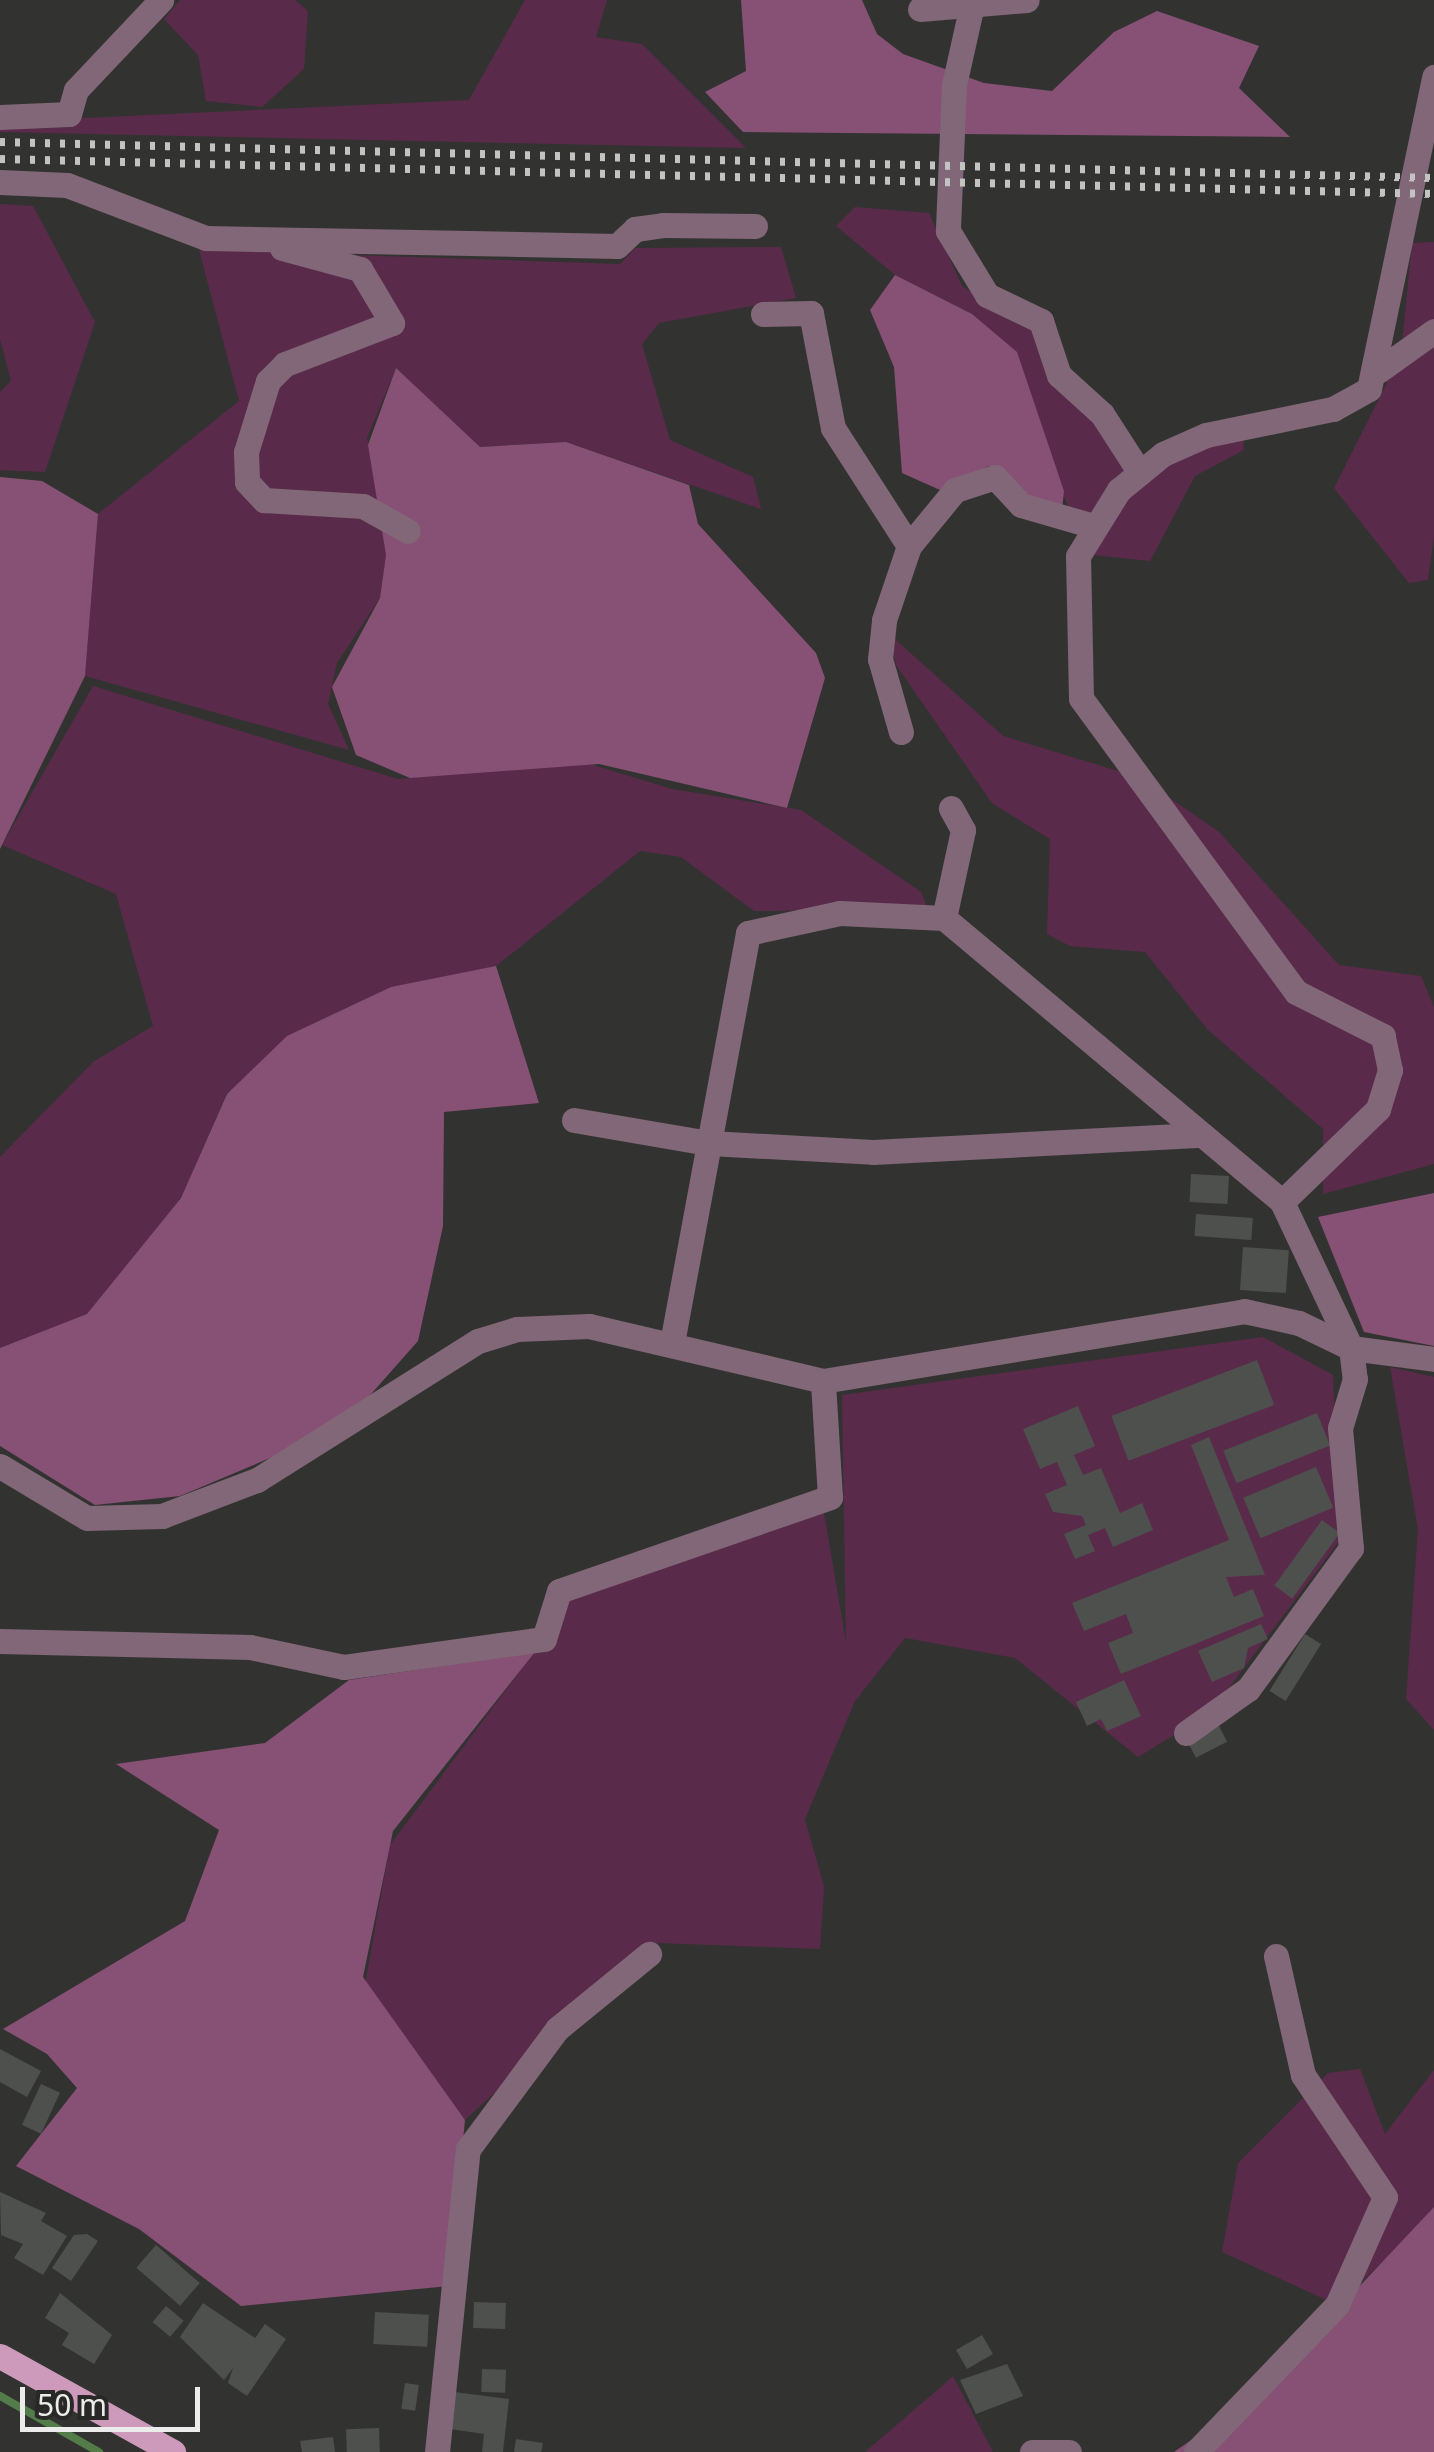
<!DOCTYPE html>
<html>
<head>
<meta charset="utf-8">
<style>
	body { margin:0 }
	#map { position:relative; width:1434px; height:2452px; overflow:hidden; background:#323331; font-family:"Noto Sans",sans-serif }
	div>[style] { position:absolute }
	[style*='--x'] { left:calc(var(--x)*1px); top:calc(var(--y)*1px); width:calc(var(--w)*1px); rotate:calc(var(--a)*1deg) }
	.green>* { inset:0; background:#5a2a4a }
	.forest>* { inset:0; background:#875075 }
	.stream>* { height:8px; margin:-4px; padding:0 4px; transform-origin:4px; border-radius:4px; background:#537c4a }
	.building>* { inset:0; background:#4e504d; transform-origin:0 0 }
	.street>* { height:25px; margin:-12.5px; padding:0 12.5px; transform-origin:12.5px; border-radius:12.5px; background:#816777 }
	.primary>* { height:25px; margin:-12.5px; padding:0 12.5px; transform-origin:12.5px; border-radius:12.5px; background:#ce9abb }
	.rail>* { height:8px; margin-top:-4px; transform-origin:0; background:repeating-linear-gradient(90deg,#c3c4c2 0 5px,transparent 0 15px) }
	span { translate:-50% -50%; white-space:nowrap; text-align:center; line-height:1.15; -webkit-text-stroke:8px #282927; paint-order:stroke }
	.scale { position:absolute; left:20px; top:2387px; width:180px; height:45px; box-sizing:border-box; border:5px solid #ebeceb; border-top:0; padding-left:12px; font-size:30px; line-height:35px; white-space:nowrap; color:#ebeceb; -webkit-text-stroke:8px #282927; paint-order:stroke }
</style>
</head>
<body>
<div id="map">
	<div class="green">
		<div style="clip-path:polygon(180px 0,295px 0,308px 11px,304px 69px,262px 107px,206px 101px,198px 55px,164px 19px)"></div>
		<div style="clip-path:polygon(525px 0,607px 0,596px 37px,642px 44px,746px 148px,0 132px,0 122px,469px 100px)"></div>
		<div style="clip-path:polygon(0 204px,33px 206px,95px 322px,45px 472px,0 470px,0 392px,11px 381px,0 339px)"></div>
		<div style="clip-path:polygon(855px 207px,929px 213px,962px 286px,1031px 329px,1134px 484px,1206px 442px,1243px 434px,1244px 450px,1195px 476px,1150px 561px,1093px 555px,972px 314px,895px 275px,836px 226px)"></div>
		<div style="clip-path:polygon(1434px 242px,1434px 536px,1428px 580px,1409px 583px,1334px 488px,1401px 355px,1412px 243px)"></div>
		<div style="clip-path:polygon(781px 247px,796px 298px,659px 323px,642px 344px,670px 440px,753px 477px,761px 509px,566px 442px,479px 447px,396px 368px,367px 438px,388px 543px,380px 598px,337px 663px,328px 704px,349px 750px,85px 676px,98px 514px,239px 401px,199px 250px,620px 264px,635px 248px)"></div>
		<div style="clip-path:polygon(887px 632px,1003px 736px,1141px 778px,1219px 832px,1339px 965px,1421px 976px,1434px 1007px,1434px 1164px,1323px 1194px,1323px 1129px,1208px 1030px,1145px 952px,1070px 946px,1047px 934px,1050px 839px,992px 803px,896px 665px)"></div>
		<div style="clip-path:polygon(93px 686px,398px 779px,580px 761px,672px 789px,801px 810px,921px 892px,928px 909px,754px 911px,681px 857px,640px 851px,496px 966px,347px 1008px,227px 1093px,181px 1198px,87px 1315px,0 1348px,0 1157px,93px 1062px,153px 1026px,116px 894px,2px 845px)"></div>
		<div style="clip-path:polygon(1263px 1337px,1333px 1375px,1340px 1540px,1210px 1713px,1138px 1757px,1015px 1658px,905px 1638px,855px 1701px,805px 1819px,824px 1887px,820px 1949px,658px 1943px,465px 2120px,364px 1990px,390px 1845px,544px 1639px,559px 1591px,824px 1513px,846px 1642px,842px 1395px)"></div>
		<div style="clip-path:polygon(1390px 1367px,1434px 1377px,1434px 1730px,1406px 1699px,1418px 1529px)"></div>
		<div style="clip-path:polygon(1360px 2069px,1385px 2134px,1434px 2070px,1434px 2213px,1337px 2305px,1222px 2252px,1238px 2163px,1328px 2073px)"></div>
		<div style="clip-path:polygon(953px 2376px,993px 2452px,865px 2452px,942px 2386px)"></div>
	</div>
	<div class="forest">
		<div style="clip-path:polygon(741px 0,862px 0,877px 34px,903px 54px,984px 83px,1052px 91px,1114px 32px,1157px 11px,1259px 46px,1239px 88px,1290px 137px,743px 132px,705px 92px,746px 71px)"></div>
		<div style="clip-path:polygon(895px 275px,972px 314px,1017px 352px,1064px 491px,1062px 509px,1025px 501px,989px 466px,940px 490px,902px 473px,894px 367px,870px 310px)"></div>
		<div style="clip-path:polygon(396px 368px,480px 447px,566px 442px,689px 485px,698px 524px,816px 653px,825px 678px,787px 808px,599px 764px,410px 778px,356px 755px,332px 687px,380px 598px,386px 555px,368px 445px)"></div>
		<div style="clip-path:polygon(0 477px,42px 481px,98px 514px,85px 676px,0 849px)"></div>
		<div style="clip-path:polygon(496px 966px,539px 1103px,444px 1112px,443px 1226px,418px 1341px,341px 1428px,180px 1496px,95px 1505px,0 1446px,0 1348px,87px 1314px,181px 1198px,227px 1094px,287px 1036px,391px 987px)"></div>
		<div style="clip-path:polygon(1434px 1193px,1434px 1346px,1364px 1332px,1318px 1217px)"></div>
		<div style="clip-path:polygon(535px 1652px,393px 1831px,363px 1977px,465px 2120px,449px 2286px,241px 2306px,139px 2229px,16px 2166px,77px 2088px,47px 2054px,3px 2029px,185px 1921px,219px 1830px,116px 1764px,265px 1743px,349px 1680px)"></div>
		<div style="clip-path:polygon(1434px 2207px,1434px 2452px,1174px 2452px,1259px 2393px)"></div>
	</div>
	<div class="stream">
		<div style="--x:0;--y:2396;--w:114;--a:29.5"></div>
	</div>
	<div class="building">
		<div style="left:1191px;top:1174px;width:38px;height:28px;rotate:3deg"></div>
		<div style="left:1196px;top:1214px;width:57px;height:22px;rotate:4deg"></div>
		<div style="left:1243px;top:1247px;width:46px;height:43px;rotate:4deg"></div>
		<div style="left:1257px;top:1360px;width:48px;height:156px;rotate:69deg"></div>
		<div style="clip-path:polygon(1078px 1406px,1095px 1446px,1074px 1455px,1083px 1475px,1101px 1468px,1120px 1513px,1142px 1503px,1153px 1530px,1113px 1547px,1105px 1528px,1088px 1535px,1095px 1551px,1075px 1559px,1064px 1534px,1086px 1525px,1082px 1516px,1053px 1512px,1045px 1494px,1067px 1485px,1057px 1462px,1040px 1469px,1023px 1429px)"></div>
		<div style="left:1317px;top:1413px;width:35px;height:101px;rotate:68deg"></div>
		<div style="clip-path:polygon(1209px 1437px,1265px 1575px,1226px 1577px,1234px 1597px,1253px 1589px,1264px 1616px,1121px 1674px,1108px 1643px,1133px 1633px,1126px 1614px,1084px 1631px,1072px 1603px,1229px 1540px,1191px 1445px)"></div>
		<div style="left:1316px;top:1467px;width:44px;height:79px;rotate:67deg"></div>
		<div style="left:1322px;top:1520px;width:22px;height:81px;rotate:36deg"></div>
		<div style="clip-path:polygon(1261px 1624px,1268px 1639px,1248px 1648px,1244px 1668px,1212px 1682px,1198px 1651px)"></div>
		<div style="left:1305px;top:1634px;width:19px;height:67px;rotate:32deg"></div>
		<div style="clip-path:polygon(1124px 1680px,1141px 1716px,1107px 1731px,1101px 1719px,1087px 1726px,1076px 1702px)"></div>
		<div style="left:1218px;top:1724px;width:20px;height:35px;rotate:63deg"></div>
		<div style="clip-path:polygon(0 2049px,41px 2071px,27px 2097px,0 2082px)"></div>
		<div style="left:41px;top:2084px;width:21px;height:45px;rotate:25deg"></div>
		<div style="clip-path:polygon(0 2192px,46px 2213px,41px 2221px,67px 2236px,43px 2275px,14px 2258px,23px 2244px,1px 2235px)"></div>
		<div style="clip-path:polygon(87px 2234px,98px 2241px,71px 2281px,52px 2268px,74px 2235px)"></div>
		<div style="left:156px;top:2245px;width:58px;height:30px;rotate:41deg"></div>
		<div style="clip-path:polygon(60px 2293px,112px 2335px,94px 2364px,62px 2345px,69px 2333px,45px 2318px)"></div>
		<div style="left:474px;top:2302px;width:32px;height:26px;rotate:2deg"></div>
		<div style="clip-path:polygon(203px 2303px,255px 2338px,265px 2324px,286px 2339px,247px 2396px,228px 2383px,233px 2368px,224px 2380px,180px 2337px)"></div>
		<div style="left:166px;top:2306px;width:23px;height:21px;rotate:40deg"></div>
		<div style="left:375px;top:2312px;width:54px;height:32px;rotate:3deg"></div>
		<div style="left:982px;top:2335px;width:22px;height:30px;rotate:60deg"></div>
		<div style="clip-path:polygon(1007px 2364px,1023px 2396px,976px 2414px,960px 2380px)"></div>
		<div style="left:482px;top:2369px;width:24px;height:23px;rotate:2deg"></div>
		<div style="left:405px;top:2383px;width:14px;height:26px;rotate:8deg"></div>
		<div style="clip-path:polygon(454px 2392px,509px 2399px,503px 2452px,482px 2452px,484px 2434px,450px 2429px)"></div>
		<div style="left:379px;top:2428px;width:24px;height:33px;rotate:88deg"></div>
		<div style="clip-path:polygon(333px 2437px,335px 2452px,302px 2452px,300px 2441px)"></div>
		<div style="clip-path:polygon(516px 2439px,543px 2443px,541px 2452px,514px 2452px)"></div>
	</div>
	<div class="street">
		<div style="--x:920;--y:9;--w:107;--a:-4.8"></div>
		<div style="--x:971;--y:9;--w:78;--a:102.6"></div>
		<div style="--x:954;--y:85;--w:146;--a:92.4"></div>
		<div style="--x:948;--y:231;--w:75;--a:58.6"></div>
		<div style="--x:987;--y:295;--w:60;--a:25.7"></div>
		<div style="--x:1041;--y:321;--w:57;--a:71.6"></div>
		<div style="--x:1059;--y:375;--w:58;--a:42.2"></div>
		<div style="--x:1102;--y:414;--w:70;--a:57.2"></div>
		<div style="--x:0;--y:117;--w:69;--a:-2.5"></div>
		<div style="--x:69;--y:114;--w:25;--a:-74"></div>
		<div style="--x:76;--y:90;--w:124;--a:-46.6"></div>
		<div style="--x:0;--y:182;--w:67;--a:2.6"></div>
		<div style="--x:67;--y:185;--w:149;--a:20.9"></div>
		<div style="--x:206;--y:238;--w:411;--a:1.1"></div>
		<div style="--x:617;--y:246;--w:25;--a:-43"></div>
		<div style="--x:635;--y:229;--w:28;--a:-8"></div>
		<div style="--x:663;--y:225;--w:92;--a:0.6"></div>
		<div style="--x:282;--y:248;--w:81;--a:15.1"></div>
		<div style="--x:360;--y:269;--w:63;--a:59.3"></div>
		<div style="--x:392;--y:323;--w:115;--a:159"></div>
		<div style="--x:285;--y:364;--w:24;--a:135"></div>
		<div style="--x:268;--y:381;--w:74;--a:107.2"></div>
		<div style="--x:246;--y:452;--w:30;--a:88"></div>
		<div style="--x:247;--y:482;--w:25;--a:47"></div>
		<div style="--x:264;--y:500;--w:99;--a:3.5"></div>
		<div style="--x:363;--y:506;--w:51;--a:29.1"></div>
		<div style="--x:763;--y:314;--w:48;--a:-1.2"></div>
		<div style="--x:811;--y:313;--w:117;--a:79.2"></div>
		<div style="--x:833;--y:428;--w:140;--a:57.2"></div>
		<div style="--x:1378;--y:371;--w:69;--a:-35.5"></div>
		<div style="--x:901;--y:732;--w:76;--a:-106"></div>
		<div style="--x:880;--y:659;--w:39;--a:-84"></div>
		<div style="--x:884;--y:620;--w:78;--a:-71.3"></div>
		<div style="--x:909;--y:546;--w:72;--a:-50.6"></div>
		<div style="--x:955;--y:490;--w:42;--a:-18"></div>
		<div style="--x:995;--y:477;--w:38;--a:47"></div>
		<div style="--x:1021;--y:505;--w:72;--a:16.2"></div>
		<div style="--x:944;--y:918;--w:90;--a:-77.8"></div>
		<div style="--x:963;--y:830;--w:25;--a:-119"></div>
		<div style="--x:574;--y:1120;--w:137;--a:9.7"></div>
		<div style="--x:709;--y:1143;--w:164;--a:3.1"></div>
		<div style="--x:873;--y:1152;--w:329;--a:-3"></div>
		<div style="--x:1282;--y:1202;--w:134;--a:-44.1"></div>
		<div style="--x:1378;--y:1109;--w:41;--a:-72.9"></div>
		<div style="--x:1390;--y:1070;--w:35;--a:-102"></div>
		<div style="--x:1383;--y:1036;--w:97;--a:-153.2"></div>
		<div style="--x:1296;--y:992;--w:364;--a:-126.2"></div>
		<div style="--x:1081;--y:698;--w:142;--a:-91.2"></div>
		<div style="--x:1078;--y:556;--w:78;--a:-58.2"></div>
		<div style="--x:1119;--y:490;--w:57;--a:-39.3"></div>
		<div style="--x:1163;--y:454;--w:47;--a:-23.8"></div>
		<div style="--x:1206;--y:435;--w:130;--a:-11.6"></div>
		<div style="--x:1333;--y:409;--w:41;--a:-29.1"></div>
		<div style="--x:1369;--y:389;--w:319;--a:-78.2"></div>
		<div style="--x:672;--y:1343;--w:417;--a:-79.5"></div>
		<div style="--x:748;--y:933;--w:94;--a:-12.3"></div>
		<div style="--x:840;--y:913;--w:104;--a:2.8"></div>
		<div style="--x:944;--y:918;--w:441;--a:40"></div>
		<div style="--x:1282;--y:1202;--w:161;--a:64.7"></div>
		<div style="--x:1351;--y:1348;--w:31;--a:83"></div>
		<div style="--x:1355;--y:1379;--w:51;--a:107"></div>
		<div style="--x:1340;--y:1428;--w:121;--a:84.8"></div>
		<div style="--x:1351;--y:1548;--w:175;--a:126.1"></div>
		<div style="--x:1248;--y:1689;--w:76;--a:144.6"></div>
		<div style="--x:0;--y:1466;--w:101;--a:30.9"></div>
		<div style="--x:87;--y:1518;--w:75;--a:-1.5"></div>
		<div style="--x:162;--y:1516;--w:102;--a:-20.8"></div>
		<div style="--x:257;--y:1480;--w:261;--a:-32.2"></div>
		<div style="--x:478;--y:1341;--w:41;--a:-17.1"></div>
		<div style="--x:517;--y:1329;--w:72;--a:-2.4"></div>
		<div style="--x:589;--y:1326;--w:240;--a:13.2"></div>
		<div style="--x:823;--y:1381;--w:427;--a:-9.4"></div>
		<div style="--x:1244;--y:1311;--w:56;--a:12.3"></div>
		<div style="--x:1299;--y:1323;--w:58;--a:25.7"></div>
		<div style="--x:1351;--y:1348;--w:84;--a:7.5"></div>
		<div style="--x:0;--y:1641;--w:250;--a:1.4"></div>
		<div style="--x:250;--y:1647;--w:96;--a:12"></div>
		<div style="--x:344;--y:1667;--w:202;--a:-8"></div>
		<div style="--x:544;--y:1639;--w:50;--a:-72.6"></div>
		<div style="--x:559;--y:1591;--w:287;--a:-19.1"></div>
		<div style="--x:830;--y:1497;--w:116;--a:-93.5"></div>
		<div style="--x:437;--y:2452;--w:305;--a:-84.2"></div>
		<div style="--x:468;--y:2149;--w:149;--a:-53.4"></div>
		<div style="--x:557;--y:2029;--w:119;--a:-39.2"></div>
		<div style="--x:1032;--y:2452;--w:37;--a:0"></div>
		<div style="--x:1196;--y:2452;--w:204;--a:-46.2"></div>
		<div style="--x:1337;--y:2305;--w:118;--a:-66"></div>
		<div style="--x:1385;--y:2197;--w:147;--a:-123.9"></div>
		<div style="--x:1303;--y:2075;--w:122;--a:-102.8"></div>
	</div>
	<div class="primary">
		<div style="--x:0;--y:2356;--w:198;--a:29"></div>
	</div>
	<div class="rail">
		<div style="--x:0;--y:142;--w:1434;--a:1.44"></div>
		<div style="--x:0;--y:159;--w:1434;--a:1.4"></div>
	</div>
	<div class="scale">50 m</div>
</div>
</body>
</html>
